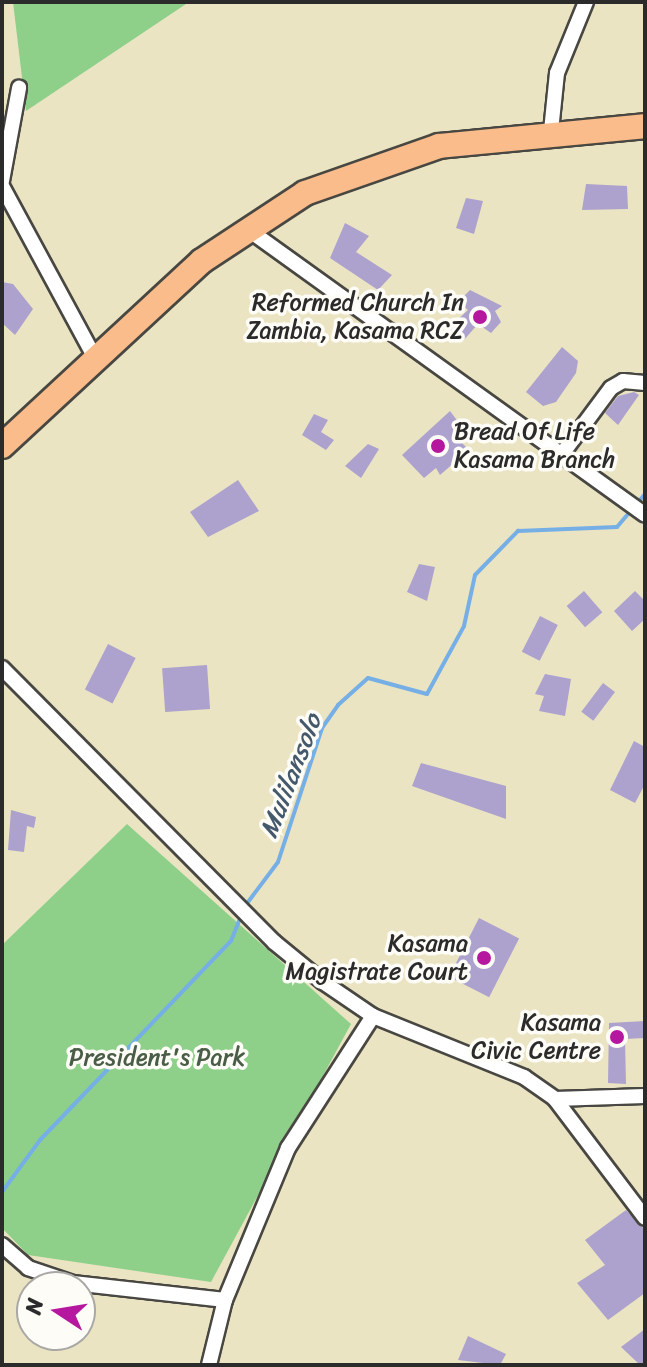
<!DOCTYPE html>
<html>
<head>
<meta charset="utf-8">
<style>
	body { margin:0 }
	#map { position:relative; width:647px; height:1367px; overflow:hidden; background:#ebe4c3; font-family:Sriracha,sans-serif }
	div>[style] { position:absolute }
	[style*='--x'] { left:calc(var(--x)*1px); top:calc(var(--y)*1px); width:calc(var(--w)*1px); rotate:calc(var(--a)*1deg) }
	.green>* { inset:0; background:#8ed089 }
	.stream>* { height:4px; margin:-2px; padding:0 2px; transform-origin:2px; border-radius:2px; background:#75afe6 }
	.building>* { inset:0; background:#aca2cd; transform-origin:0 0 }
	.roads { filter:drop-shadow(2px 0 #484742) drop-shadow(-2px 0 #484742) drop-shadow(0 2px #484742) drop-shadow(0 -2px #484742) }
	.minor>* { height:14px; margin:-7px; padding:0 7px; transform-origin:7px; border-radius:7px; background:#fff }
	.primary>* { height:24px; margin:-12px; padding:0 12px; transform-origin:12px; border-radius:12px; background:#f9bc8a }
	.dots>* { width:22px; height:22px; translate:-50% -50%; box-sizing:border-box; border:4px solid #fdfcf7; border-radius:50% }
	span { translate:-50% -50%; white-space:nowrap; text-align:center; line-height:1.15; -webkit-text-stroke:7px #fdfcf7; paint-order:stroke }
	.poi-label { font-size:24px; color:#2b2b2b }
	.right { translate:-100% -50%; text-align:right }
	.left { translate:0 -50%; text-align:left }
	.park-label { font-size:24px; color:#495d47 }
	.water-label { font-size:26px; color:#45596c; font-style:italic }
	.frame { position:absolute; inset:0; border:4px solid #2b2b2b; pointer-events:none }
	.north { position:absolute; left:16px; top:1271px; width:80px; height:80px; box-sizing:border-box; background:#fdfcf7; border:2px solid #a9a8a5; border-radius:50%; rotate:282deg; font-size:22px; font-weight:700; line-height:32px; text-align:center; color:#2b2b2b }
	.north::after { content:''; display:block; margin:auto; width:28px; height:36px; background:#b5179e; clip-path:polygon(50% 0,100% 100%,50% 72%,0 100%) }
</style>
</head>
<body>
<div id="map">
	<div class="green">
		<div style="clip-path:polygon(13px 2px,189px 2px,26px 111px)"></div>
		<div style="clip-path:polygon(127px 824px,351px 1024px,211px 1282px,28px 1255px,2px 1228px,2px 945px)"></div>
	</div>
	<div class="stream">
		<div style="--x:245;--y:906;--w:55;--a:-53.1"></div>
		<div style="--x:278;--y:862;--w:141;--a:-71.8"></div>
		<div style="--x:322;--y:728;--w:28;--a:-55"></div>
		<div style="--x:338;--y:705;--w:40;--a:-42"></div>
		<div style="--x:368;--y:678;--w:61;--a:15.2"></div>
		<div style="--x:427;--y:694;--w:77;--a:-61.4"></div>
		<div style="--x:464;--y:626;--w:52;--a:-77.8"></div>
		<div style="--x:475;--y:575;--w:62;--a:-45.7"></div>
		<div style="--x:518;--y:531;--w:99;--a:-2.3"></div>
		<div style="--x:617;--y:527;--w:43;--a:-49.7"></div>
		<div style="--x:2;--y:1192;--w:64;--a:-53.8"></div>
		<div style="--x:40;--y:1140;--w:276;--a:-46.2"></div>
		<div style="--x:231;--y:941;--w:29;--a:-68"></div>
	</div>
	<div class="building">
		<div style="clip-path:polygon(586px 184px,627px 186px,628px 209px,582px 210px)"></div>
		<div style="clip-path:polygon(466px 198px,483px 201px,474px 234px,456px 228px)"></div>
		<div style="clip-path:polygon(345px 223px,369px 236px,356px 252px,392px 275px,378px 290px,330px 258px)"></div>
		<div style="clip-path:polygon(2px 282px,13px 284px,33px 309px,15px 335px,2px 323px)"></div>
		<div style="clip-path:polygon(470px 290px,502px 306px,495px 311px,501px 322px,491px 333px,478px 324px,463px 341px,449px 328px,468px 310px,458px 302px)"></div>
		<div style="clip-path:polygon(562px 347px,578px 361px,576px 373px,556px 402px,543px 406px,526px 392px)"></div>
		<div style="clip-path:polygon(634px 392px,639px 395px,618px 425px,605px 413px,618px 396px)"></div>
		<div style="clip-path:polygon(450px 411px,468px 435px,462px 443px,469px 450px,440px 475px,436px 468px,424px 478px,402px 455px)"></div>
		<div style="clip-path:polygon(314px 414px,328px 420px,321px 432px,334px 440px,326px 450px,302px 435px)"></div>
		<div style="clip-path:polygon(368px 444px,379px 449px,361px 478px,345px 466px)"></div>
		<div style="clip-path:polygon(238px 480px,259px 511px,208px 537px,190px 512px)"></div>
		<div style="clip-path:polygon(419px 564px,435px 567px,427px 601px,407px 592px)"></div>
		<div style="left:584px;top:591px;width:28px;height:23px;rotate:49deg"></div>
		<div style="clip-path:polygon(635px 591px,645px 601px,645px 619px,632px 631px,614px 611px)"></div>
		<div style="left:540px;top:616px;width:20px;height:40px;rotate:27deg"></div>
		<div style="left:108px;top:644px;width:31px;height:51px;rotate:27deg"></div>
		<div style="left:207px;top:665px;width:44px;height:45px;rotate:86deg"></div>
		<div style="clip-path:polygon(545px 674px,571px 679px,565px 716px,539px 711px,544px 696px,535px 694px)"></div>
		<div style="left:603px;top:683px;width:15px;height:36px;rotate:37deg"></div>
		<div style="clip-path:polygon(634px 741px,645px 747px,645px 784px,635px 803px,610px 790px)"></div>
		<div style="clip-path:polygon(421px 763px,506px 786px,506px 819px,412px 786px)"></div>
		<div style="clip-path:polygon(11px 810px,36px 817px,34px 828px,27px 826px,24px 852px,8px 850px)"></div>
		<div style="left:479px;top:918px;width:45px;height:66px;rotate:27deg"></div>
		<div style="clip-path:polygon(645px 1021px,645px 1038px,625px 1039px,626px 1084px,608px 1083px,609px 1023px)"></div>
		<div style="clip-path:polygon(626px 1210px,645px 1230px,645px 1293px,608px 1320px,577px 1283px,605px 1265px,585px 1240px)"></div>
		<div style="clip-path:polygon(645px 1329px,645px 1365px,640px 1365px,621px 1347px)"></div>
		<div style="clip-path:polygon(468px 1336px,506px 1354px,500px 1365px,458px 1360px)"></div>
	</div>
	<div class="roads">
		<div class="minor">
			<div style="--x:551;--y:131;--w:58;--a:-84.1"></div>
			<div style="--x:557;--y:73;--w:77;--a:-67.8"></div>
			<div style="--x:2;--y:181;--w:95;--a:-79.6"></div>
			<div style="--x:2;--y:186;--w:196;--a:61.6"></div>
			<div style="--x:246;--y:228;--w:491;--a:35.7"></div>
			<div style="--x:562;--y:454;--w:82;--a:-53.4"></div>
			<div style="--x:611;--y:388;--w:14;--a:-30"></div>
			<div style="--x:623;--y:381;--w:22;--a:5"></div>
			<div style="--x:2;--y:668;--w:386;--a:45.2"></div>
			<div style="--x:274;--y:942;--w:63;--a:39.2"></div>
			<div style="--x:323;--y:982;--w:60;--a:34.2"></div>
			<div style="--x:373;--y:1016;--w:163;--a:22"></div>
			<div style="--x:524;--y:1077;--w:38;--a:35"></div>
			<div style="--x:555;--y:1099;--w:149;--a:52.9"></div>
			<div style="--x:555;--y:1099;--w:90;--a:-1.9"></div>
			<div style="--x:2;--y:1245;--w:35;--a:41"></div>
			<div style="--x:28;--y:1268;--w:47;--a:18.4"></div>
			<div style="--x:73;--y:1283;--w:153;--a:6.4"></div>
			<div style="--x:209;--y:1365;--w:67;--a:-76.2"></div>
			<div style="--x:225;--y:1300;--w:165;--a:-67.5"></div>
			<div style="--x:288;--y:1148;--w:157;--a:-57.2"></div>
		</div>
		<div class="primary">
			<div style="--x:2;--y:446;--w:272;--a:-42.8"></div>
			<div style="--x:202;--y:261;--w:123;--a:-33.4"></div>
			<div style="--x:305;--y:193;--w:142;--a:-19.3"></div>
			<div style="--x:439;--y:146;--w:207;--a:-5.5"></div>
		</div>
	</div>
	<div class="dots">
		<div style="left:480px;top:317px;background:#b5179e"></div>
		<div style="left:438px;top:446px;background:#b5179e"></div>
		<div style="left:484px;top:958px;background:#b5179e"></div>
		<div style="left:617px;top:1037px;background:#b5179e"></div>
	</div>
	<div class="poi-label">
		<span class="right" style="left:464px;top:317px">Reformed Church In<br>Zambia, Kasama RCZ</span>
		<span class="left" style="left:454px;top:446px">Bread Of Life<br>Kasama Branch</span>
		<span class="right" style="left:468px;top:958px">Kasama<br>Magistrate Court</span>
		<span class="right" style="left:601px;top:1037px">Kasama<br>Civic Centre</span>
	</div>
	<div class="park-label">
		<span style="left:157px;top:1058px">President's Park</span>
	</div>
	<div class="water-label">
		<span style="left:291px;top:776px;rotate:-69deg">Mulilansolo</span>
	</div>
	<div class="frame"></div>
	<div class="north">N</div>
</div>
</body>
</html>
